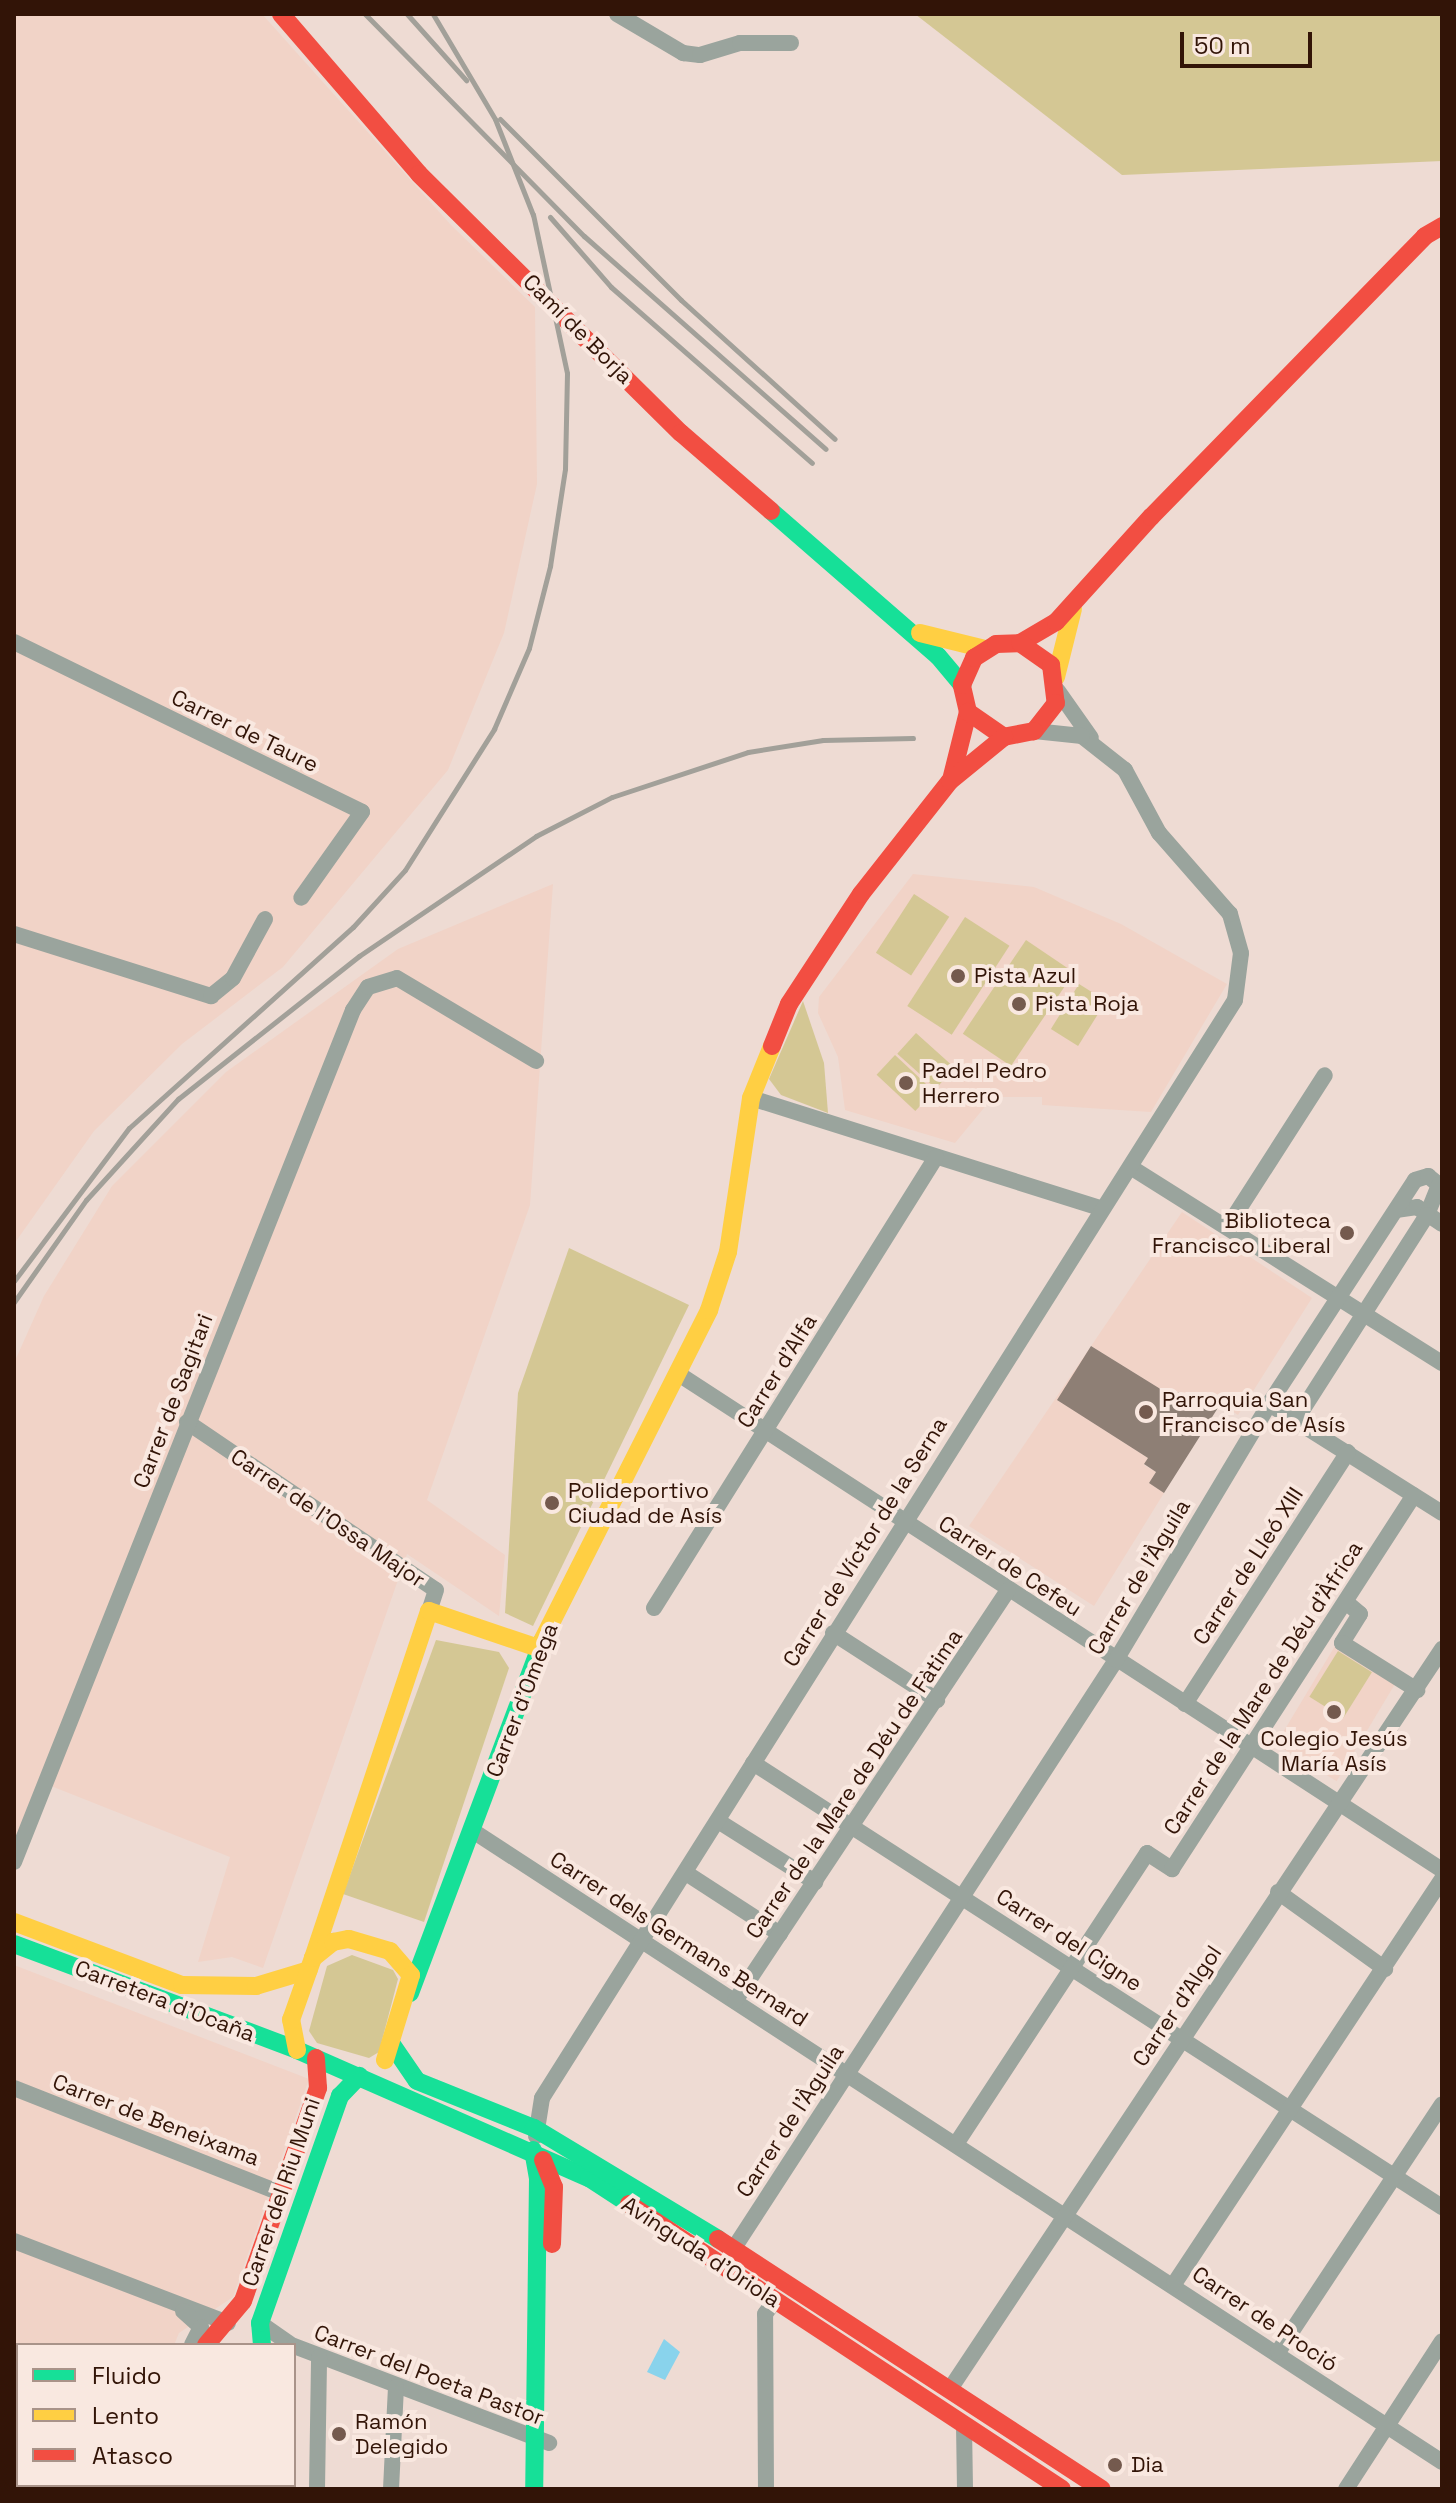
<!DOCTYPE html>
<html>
<head>
<meta charset="utf-8">
<style>
	body { margin:0 }
	#map { position:relative; width:1456px; height:2503px; overflow:hidden; background:#eedbd3; font-family:"Space Grotesk",sans-serif }
	div>[style] { position:absolute }
	[style*='--x'] { left:calc(var(--x)*1px); top:calc(var(--y)*1px); width:calc(var(--w)*1px); rotate:calc(var(--a)*1deg) }
	.built>* { inset:0; background:#f1d3c7; transform-origin:0 0 }
	.green>* { inset:0; background:#d4c794; transform-origin:0 0 }
	.water>* { inset:0; background:#89d3ec }
	.building>* { inset:0; background:#8e7f75 }
	.street>* { height:16px; margin:-8px; padding:0 8px; transform-origin:8px; border-radius:8px; background:#9aa49d }
	.fast>* { height:18px; margin:-9px; padding:0 9px; transform-origin:9px; border-radius:9px; background:#16e098 }
	.slow>* { height:18px; margin:-9px; padding:0 9px; transform-origin:9px; border-radius:9px; background:#ffcf43 }
	.jam>* { height:18px; margin:-9px; padding:0 9px; transform-origin:9px; border-radius:9px; background:#f24e42 }
	.rail>* { height:5px; margin:-2.5px; padding:0 2.5px; transform-origin:2.5px; border-radius:2.5px; background:#a2a099 }
	.dots>* { width:22px; height:22px; translate:-50% -50%; box-sizing:border-box; border:4px solid #f9e8e0; border-radius:50% }
	span { translate:-50% -50%; white-space:nowrap; text-align:center; line-height:1.15; -webkit-text-stroke:8px #f9e8e0; paint-order:stroke }
	.street-label { font-size:22px; color:#321407 }
	.poi-label { font-size:22px; color:#321407 }
	.left { translate:0 -50%; text-align:left }
	.right { translate:-100% -50%; text-align:right }
	.frame { position:absolute; inset:0; border:16px solid #321407; pointer-events:none }
	.legend { position:absolute; left:16px; top:2343px; width:280px; height:144px; box-sizing:border-box; background:#f9e8e0; border:2px solid #a99389; margin:0; padding:10px 14px; list-style:none; font-size:24px; color:#321407 }
	.legend li { display:flex; align-items:center; gap:16px; height:40px }
	.legend b { width:40px; border:2px solid #a99389 }
	.scale { position:absolute; left:1180px; top:32px; width:132px; height:36px; box-sizing:border-box; border:4px solid #321407; border-top:0; padding-left:10px; font-size:24px; line-height:28px; white-space:nowrap; color:#321407; -webkit-text-stroke:6px #f9e8e0; paint-order:stroke }
</style>
</head>
<body>
<div id="map">
	<div class="built">
		<div style="clip-path:polygon(14px 14px,262px 14px,450px 224px,535px 307px,537px 484px,504px 633px,448px 770px,283px 967px,182px 1044px,94px 1131px,14px 1244px)"></div>
		<div style="clip-path:polygon(913px 874px,1034px 887px,1121px 924px,1227px 984px,1151px 1112px,1042px 1105px,1042px 1097px,993px 1097px,955px 1143px,845px 1110px,838px 1057px,818px 1013px,819px 997px)"></div>
		<div style="clip-path:polygon(553px 884px,530px 1205px,427px 1500px,505px 1555px,499px 1616px,407px 1554px,263px 1968px,232px 1957px,198px 1962px,230px 1857px,46px 1784px,14px 1862px,14px 1363px,44px 1296px,112px 1186px,226px 1072px,398px 949px)"></div>
		<div style="clip-path:polygon(1182px 1212px,1312px 1298px,1238px 1415px,1204px 1393px,1198px 1404px,1179px 1392px,1175px 1398px,1091px 1346px,1059px 1401px,1148px 1458px,1144px 1465px,1156px 1472px,1149px 1483px,1164px 1493px,1094px 1606px,969px 1526px)"></div>
		<div style="left:1335px;top:1646px;width:71px;height:115px;rotate:31deg"></div>
		<div style="clip-path:polygon(14px 1965px,309px 2079px,233px 2297px,179px 2333px,174px 2345px,18px 2345px,18px 2485px,120px 2489px,14px 2489px)"></div>
	</div>
	<div class="green">
		<div style="clip-path:polygon(915px 14px,1442px 14px,1442px 161px,1122px 175px)"></div>
		<div style="left:914px;top:894px;width:42px;height:70px;rotate:33deg"></div>
		<div style="left:965px;top:917px;width:53px;height:106px;rotate:33deg"></div>
		<div style="left:1026px;top:940px;width:58px;height:113px;rotate:34deg"></div>
		<div style="left:1079px;top:984px;width:32px;height:53px;rotate:32deg"></div>
		<div style="clip-path:polygon(803px 1001px,824px 1063px,828px 1113px,781px 1095px,769px 1079px)"></div>
		<div style="left:916px;top:1033px;width:52px;height:28px;rotate:42deg"></div>
		<div style="left:895px;top:1055px;width:53px;height:27px;rotate:43deg"></div>
		<div style="clip-path:polygon(569px 1248px,689px 1305px,533px 1626px,505px 1613px,518px 1393px)"></div>
		<div style="clip-path:polygon(436px 1640px,499px 1652px,509px 1668px,424px 1922px,343px 1894px)"></div>
		<div style="left:1338px;top:1651px;width:40px;height:54px;rotate:32deg"></div>
		<div style="clip-path:polygon(352px 1955px,393px 1970px,398px 1979px,379px 2052px,369px 2058px,317px 2043px,309px 2031px,327px 1966px)"></div>
	</div>
	<div class="water">
		<div style="clip-path:polygon(664px 2339px,680px 2352px,665px 2380px,647px 2372px)"></div>
	</div>
	<div class="building">
		<div style="clip-path:polygon(1091px 1346px,1175px 1398px,1178px 1392px,1198px 1404px,1204px 1393px,1221px 1403px,1164px 1493px,1149px 1483px,1156px 1472px,1144px 1464px,1148px 1458px,1057px 1400px)"></div>
	</div>
	<div class="street">
		<div style="--x:617;--y:14;--w:77;--a:30.6"></div>
		<div style="--x:683;--y:53;--w:17;--a:7"></div>
		<div style="--x:700;--y:55;--w:42;--a:-16.7"></div>
		<div style="--x:740;--y:43;--w:51;--a:0"></div>
		<div style="--x:14;--y:642;--w:387;--a:26"></div>
		<div style="--x:362;--y:812;--w:105;--a:125.3"></div>
		<div style="--x:1058;--y:691;--w:57;--a:54.9"></div>
		<div style="--x:14;--y:934;--w:207;--a:17.5"></div>
		<div style="--x:211;--y:996;--w:28;--a:-39"></div>
		<div style="--x:233;--y:978;--w:67;--a:-61.5"></div>
		<div style="--x:751;--y:1098;--w:368;--a:17.5"></div>
		<div style="--x:1132;--y:1168;--w:366;--a:32.2"></div>
		<div style="--x:1396;--y:1210;--w:21;--a:-8"></div>
		<div style="--x:1417;--y:1207;--w:30;--a:34"></div>
		<div style="--x:1228;--y:1226;--w:179;--a:-57.3"></div>
		<div style="--x:677;--y:1373;--w:912;--a:33.01"></div>
		<div style="--x:1269;--y:1404;--w:204;--a:32.2"></div>
		<div style="--x:187;--y:1422;--w:300;--a:34"></div>
		<div style="--x:436;--y:1590;--w:22;--a:108"></div>
		<div style="--x:1347;--y:1603;--w:17;--a:40"></div>
		<div style="--x:1360;--y:1614;--w:34;--a:122"></div>
		<div style="--x:1342;--y:1643;--w:89;--a:32.1"></div>
		<div style="--x:654;--y:1608;--w:532;--a:-57.98"></div>
		<div style="--x:833;--y:1633;--w:124;--a:32.8"></div>
		<div style="--x:1185;--y:1704;--w:300;--a:-57.1"></div>
		<div style="--x:753;--y:1763;--w:820;--a:32.8"></div>
		<div style="--x:718;--y:1821;--w:115;--a:32.2"></div>
		<div style="--x:473;--y:1831;--w:1156;--a:33.07"></div>
		<div style="--x:14;--y:1862;--w:917;--a:-68.3"></div>
		<div style="--x:353;--y:1010;--w:27;--a:-57"></div>
		<div style="--x:368;--y:987;--w:30;--a:-17"></div>
		<div style="--x:397;--y:978;--w:162;--a:30.8"></div>
		<div style="--x:686;--y:1873;--w:112;--a:33"></div>
		<div style="--x:1278;--y:1892;--w:132;--a:35.7"></div>
		<div style="--x:735;--y:2001;--w:493;--a:-56.4"></div>
		<div style="--x:14;--y:2088;--w:287;--a:21.5"></div>
		<div style="--x:536;--y:2136;--w:38;--a:-81"></div>
		<div style="--x:542;--y:2098;--w:1298;--a:-57.74"></div>
		<div style="--x:1235;--y:1000;--w:47;--a:-82.7"></div>
		<div style="--x:1241;--y:953;--w:41;--a:-105.8"></div>
		<div style="--x:1230;--y:914;--w:108;--a:-131.2"></div>
		<div style="--x:1159;--y:833;--w:72;--a:-118.4"></div>
		<div style="--x:1125;--y:770;--w:55;--a:-141.7"></div>
		<div style="--x:1082;--y:736;--w:48;--a:-174.1"></div>
		<div style="--x:956;--y:2144;--w:348;--a:-56.7"></div>
		<div style="--x:1147;--y:1853;--w:30;--a:33"></div>
		<div style="--x:1172;--y:1869;--w:445;--a:-57.1"></div>
		<div style="--x:14;--y:2241;--w:229;--a:21"></div>
		<div style="--x:734;--y:2248;--w:701;--a:-56.99"></div>
		<div style="--x:1116;--y:1660;--w:298;--a:-59.1"></div>
		<div style="--x:1269;--y:1404;--w:267;--a:-56.9"></div>
		<div style="--x:1415;--y:1180;--w:14;--a:-17"></div>
		<div style="--x:1428;--y:1176;--w:14;--a:39"></div>
		<div style="--x:1439;--y:1185;--w:32;--a:112"></div>
		<div style="--x:1427;--y:1215;--w:240;--a:122.6"></div>
		<div style="--x:1174;--y:2284;--w:486;--a:-56.5"></div>
		<div style="--x:183;--y:2311;--w:24;--a:42"></div>
		<div style="--x:201;--y:2327;--w:20;--a:117"></div>
		<div style="--x:260;--y:2323;--w:39;--a:35"></div>
		<div style="--x:294;--y:2346;--w:273;--a:20.8"></div>
		<div style="--x:1278;--y:2352;--w:297;--a:-56.5"></div>
		<div style="--x:950;--y:2389;--w:889;--a:-56.38"></div>
		<div style="--x:964;--y:2425;--w:64;--a:89.1"></div>
		<div style="--x:317;--y:2489;--w:132;--a:-89.1"></div>
		<div style="--x:391;--y:2489;--w:102;--a:-87.2"></div>
		<div style="--x:766;--y:2489;--w:175;--a:-90.3"></div>
		<div style="--x:765;--y:2314;--w:17;--a:-54"></div>
		<div style="--x:1346;--y:2489;--w:176;--a:-57"></div>
	</div>
	<div class="fast">
		<div style="--x:771;--y:511;--w:221;--a:41"></div>
		<div style="--x:938;--y:656;--w:38;--a:50"></div>
		<div style="--x:14;--y:1944;--w:302;--a:20.5"></div>
		<div style="--x:297;--y:2050;--w:319;--a:23.7"></div>
		<div style="--x:589;--y:2178;--w:48;--a:33"></div>
		<div style="--x:410;--y:1993;--w:376;--a:-69.4"></div>
		<div style="--x:393;--y:2046;--w:42;--a:55.6"></div>
		<div style="--x:417;--y:2081;--w:126;--a:21.9"></div>
		<div style="--x:534;--y:2128;--w:215;--a:31.1"></div>
		<div style="--x:533;--y:2150;--w:28;--a:80"></div>
		<div style="--x:538;--y:2178;--w:311;--a:90.7"></div>
		<div style="--x:262;--y:2345;--w:22;--a:-95"></div>
		<div style="--x:260;--y:2323;--w:241;--a:-70.6"></div>
		<div style="--x:340;--y:2096;--w:28;--a:-46"></div>
	</div>
	<div class="slow">
		<div style="--x:920;--y:633;--w:67;--a:13.8"></div>
		<div style="--x:1056;--y:677;--w:70;--a:-76"></div>
		<div style="--x:542;--y:1641;--w:371;--a:-63.2"></div>
		<div style="--x:709;--y:1310;--w:61;--a:-71.9"></div>
		<div style="--x:728;--y:1252;--w:156;--a:-81.5"></div>
		<div style="--x:751;--y:1098;--w:56;--a:-68"></div>
		<div style="--x:14;--y:1922;--w:179;--a:20.6"></div>
		<div style="--x:182;--y:1985;--w:74;--a:0.8"></div>
		<div style="--x:256;--y:1986;--w:55;--a:-16.8"></div>
		<div style="--x:313;--y:1958;--w:366;--a:-71.5"></div>
		<div style="--x:429;--y:1611;--w:115;--a:18.7"></div>
		<div style="--x:297;--y:2050;--w:31;--a:-101"></div>
		<div style="--x:291;--y:2020;--w:66;--a:-70.5"></div>
		<div style="--x:313;--y:1958;--w:26;--a:-39"></div>
		<div style="--x:333;--y:1942;--w:16;--a:-11"></div>
		<div style="--x:349;--y:1939;--w:43;--a:16.3"></div>
		<div style="--x:390;--y:1951;--w:32;--a:49"></div>
		<div style="--x:411;--y:1975;--w:89;--a:107"></div>
		<div style="--x:256;--y:2489;--w:4;--a:-76"></div>
	</div>
	<div class="jam">
		<div style="--x:281;--y:14;--w:211;--a:49.2"></div>
		<div style="--x:419;--y:174;--w:368;--a:44.7"></div>
		<div style="--x:681;--y:433;--w:119;--a:40.9"></div>
		<div style="--x:1020;--y:643;--w:42;--a:-30.3"></div>
		<div style="--x:1056;--y:622;--w:142;--a:-47.9"></div>
		<div style="--x:1151;--y:517;--w:392;--a:-45.7"></div>
		<div style="--x:1425;--y:236;--w:20;--a:-30"></div>
		<div style="--x:952;--y:776;--w:66;--a:-76"></div>
		<div style="--x:968;--y:712;--w:28;--a:-103"></div>
		<div style="--x:962;--y:685;--w:30;--a:-66"></div>
		<div style="--x:974;--y:658;--w:26;--a:-32"></div>
		<div style="--x:996;--y:644;--w:24;--a:-2"></div>
		<div style="--x:1020;--y:643;--w:38;--a:35"></div>
		<div style="--x:1051;--y:665;--w:38;--a:83"></div>
		<div style="--x:1056;--y:703;--w:36;--a:128"></div>
		<div style="--x:1034;--y:731;--w:31;--a:169"></div>
		<div style="--x:1004;--y:737;--w:44;--a:-145.2"></div>
		<div style="--x:772;--y:1046;--w:45;--a:-68"></div>
		<div style="--x:789;--y:1004;--w:131;--a:-56.8"></div>
		<div style="--x:861;--y:894;--w:144;--a:-51.8"></div>
		<div style="--x:950;--y:781;--w:70;--a:-39.2"></div>
		<div style="--x:543;--y:2160;--w:29;--a:68"></div>
		<div style="--x:554;--y:2187;--w:57;--a:92"></div>
		<div style="--x:629;--y:2204;--w:518;--a:33.35"></div>
		<div style="--x:718;--y:2239;--w:458;--a:33.1"></div>
		<div style="--x:206;--y:2345;--w:57;--a:-49.9"></div>
		<div style="--x:243;--y:2301;--w:226;--a:-70.6"></div>
		<div style="--x:318;--y:2088;--w:30;--a:-94"></div>
		<div style="--x:132;--y:2489;--w:4;--a:-76"></div>
	</div>
	<div class="rail">
		<div style="--x:365;--y:14;--w:312;--a:45.4"></div>
		<div style="--x:584;--y:236;--w:322;--a:41.4"></div>
		<div style="--x:407;--y:14;--w:89;--a:48.2"></div>
		<div style="--x:500;--y:119;--w:256;--a:45"></div>
		<div style="--x:681;--y:300;--w:207;--a:42.1"></div>
		<div style="--x:550;--y:217;--w:93;--a:48.9"></div>
		<div style="--x:611;--y:287;--w:267;--a:41.2"></div>
		<div style="--x:14;--y:1281;--w:191;--a:-53.1"></div>
		<div style="--x:129;--y:1128;--w:301;--a:-41.9"></div>
		<div style="--x:353;--y:927;--w:77;--a:-47.6"></div>
		<div style="--x:405;--y:870;--w:167;--a:-57.7"></div>
		<div style="--x:494;--y:729;--w:88;--a:-66.6"></div>
		<div style="--x:529;--y:648;--w:85;--a:-75.6"></div>
		<div style="--x:550;--y:566;--w:98;--a:-81.2"></div>
		<div style="--x:565;--y:469;--w:96;--a:-88.8"></div>
		<div style="--x:567;--y:373;--w:162;--a:-102.1"></div>
		<div style="--x:533;--y:215;--w:103;--a:-111.6"></div>
		<div style="--x:495;--y:119;--w:122;--a:-120.6"></div>
		<div style="--x:14;--y:1302;--w:125;--a:-54.8"></div>
		<div style="--x:86;--y:1200;--w:137;--a:-47.7"></div>
		<div style="--x:178;--y:1099;--w:231;--a:-38.3"></div>
		<div style="--x:359;--y:956;--w:214;--a:-34.1"></div>
		<div style="--x:536;--y:836;--w:85;--a:-27.2"></div>
		<div style="--x:612;--y:797;--w:143;--a:-18.3"></div>
		<div style="--x:748;--y:752;--w:76;--a:-9.1"></div>
		<div style="--x:823;--y:740;--w:90;--a:-1.3"></div>
	</div>
	<div class="dots">
		<div style="left:958px;top:976px;background:#745a4e"></div>
		<div style="left:1019px;top:1004px;background:#745a4e"></div>
		<div style="left:906px;top:1083px;background:#745a4e"></div>
		<div style="left:1347px;top:1233px;background:#745a4e"></div>
		<div style="left:1146px;top:1412px;background:#745a4e"></div>
		<div style="left:552px;top:1503px;background:#745a4e"></div>
		<div style="left:1334px;top:1712px;background:#745a4e"></div>
		<div style="left:339px;top:2434px;background:#745a4e"></div>
		<div style="left:1115px;top:2465px;background:#745a4e"></div>
	</div>
	<div class="street-label">
		<span style="left:578px;top:329px;rotate:45deg">Camí de Borja</span>
		<span style="left:245px;top:731px;rotate:26deg">Carrer de Taure</span>
		<span style="left:777px;top:1371px;rotate:-58deg">Carrer d'Alfa</span>
		<span style="left:173px;top:1401px;rotate:-69deg">Carrer de Sagitari</span>
		<span style="left:328px;top:1518px;rotate:34deg">Carrer de l'Ossa Major</span>
		<span style="left:865px;top:1542px;rotate:-58deg">Carrer de Víctor de la Serna</span>
		<span style="left:1010px;top:1566px;rotate:33deg">Carrer de Cefeu</span>
		<span style="left:1248px;top:1566px;rotate:-57deg">Carrer de Lleó XIII</span>
		<span style="left:1139px;top:1577px;rotate:-59deg">Carrer de l'Àguila</span>
		<span style="left:1263px;top:1688px;rotate:-57deg">Carrer de la Mare de Déu d'Àfrica</span>
		<span style="left:522px;top:1700px;rotate:-69deg">Carrer d'Omega</span>
		<span style="left:854px;top:1784px;rotate:-56deg">Carrer de la Mare de Déu de Fàtima</span>
		<span style="left:679px;top:1939px;rotate:33deg">Carrer dels Germans Bernard</span>
		<span style="left:1069px;top:1940px;rotate:33deg">Carrer del Cigne</span>
		<span style="left:165px;top:2001px;rotate:21deg">Carretera d'Ocaña</span>
		<span style="left:1177px;top:2006px;rotate:-56deg">Carrer d'Algol</span>
		<span style="left:156px;top:2120px;rotate:21deg">Carrer de Beneixama</span>
		<span style="left:790px;top:2121px;rotate:-57deg">Carrer de l'Àguila</span>
		<span style="left:281px;top:2192px;rotate:-71deg">Carrer del Riu Muni</span>
		<span style="left:701px;top:2252px;rotate:33deg">Avinguda d'Oriola</span>
		<span style="left:1265px;top:2319px;rotate:34deg">Carrer de Proció</span>
		<span style="left:429px;top:2375px;rotate:21deg">Carrer del Poeta Pastor</span>
	</div>
	<div class="poi-label">
		<span class="left" style="left:974px;top:976px">Pista Azul</span>
		<span class="left" style="left:1035px;top:1004px">Pista Roja</span>
		<span class="left" style="left:922px;top:1083px">Padel Pedro<br>Herrero</span>
		<span class="right" style="left:1331px;top:1233px">Biblioteca<br>Francisco Liberal</span>
		<span class="left" style="left:1162px;top:1412px">Parroquia San<br>Francisco de Asís</span>
		<span class="left" style="left:568px;top:1503px">Polideportivo<br>Ciudad de Asís</span>
		<span style="left:1334px;top:1751px">Colegio Jesús<br>María Asís</span>
		<span class="left" style="left:355px;top:2434px">Ramón<br>Delegido</span>
		<span class="left" style="left:1131px;top:2465px">Dia</span>
	</div>
	<div class="frame"></div>
	<ul class="legend">
	<li><b style="height:10px;background:#16e098"></b>Fluido</li>
	<li><b style="height:10px;background:#ffcf43"></b>Lento</li>
	<li><b style="height:10px;background:#f24e42"></b>Atasco</li>
	</ul>
	<div class="scale">50 m</div>
</div>
</body>
</html>
